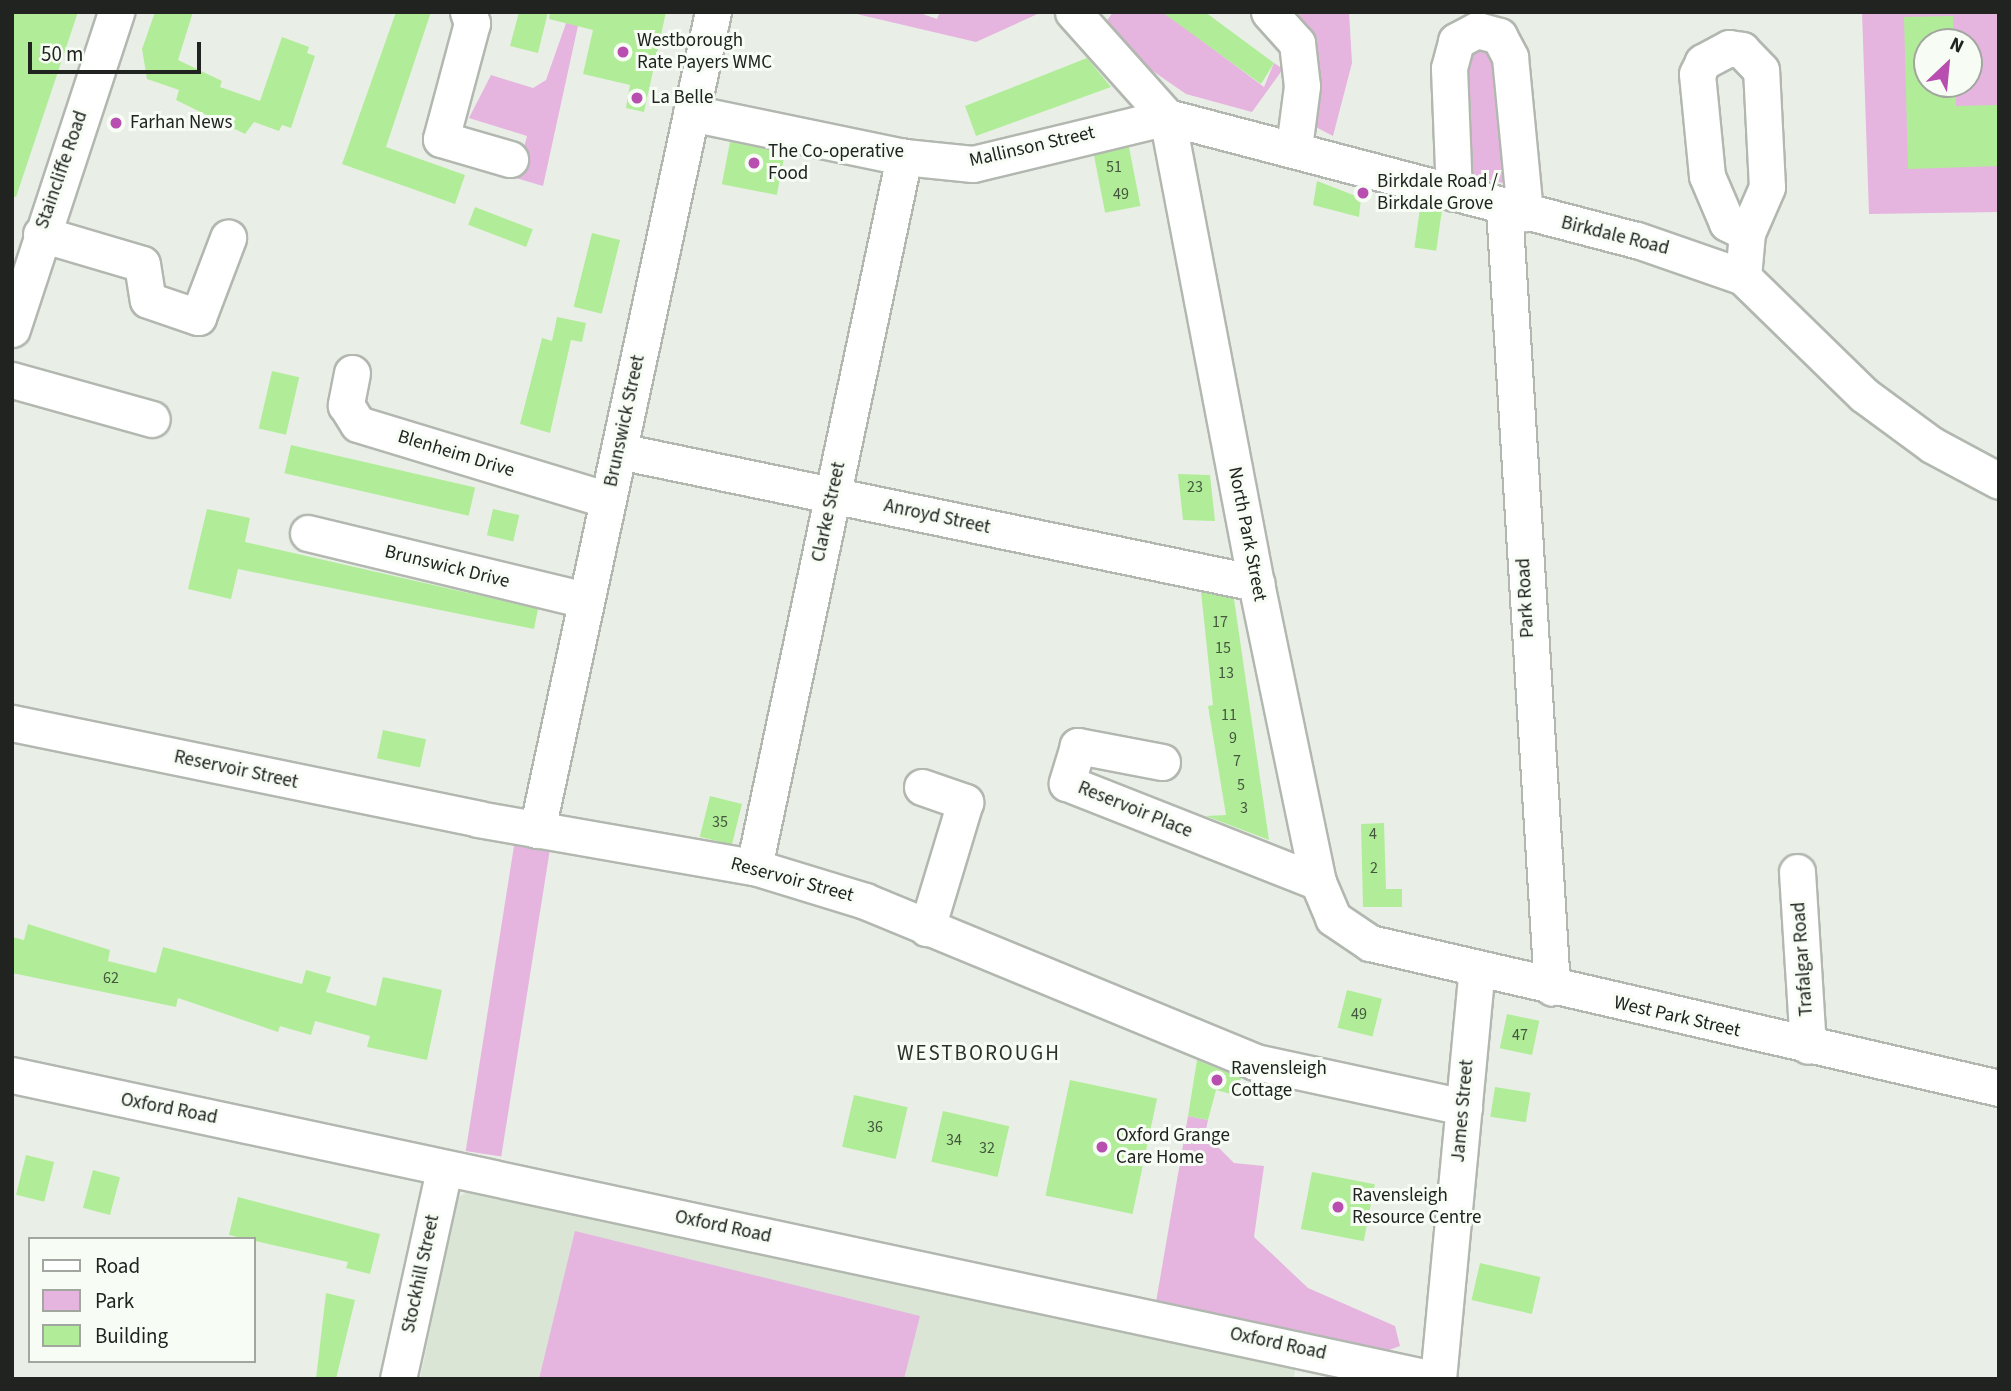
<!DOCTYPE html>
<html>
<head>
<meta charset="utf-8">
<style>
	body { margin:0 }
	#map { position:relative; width:2011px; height:1391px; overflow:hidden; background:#e9efe7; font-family:"Source Sans 3",sans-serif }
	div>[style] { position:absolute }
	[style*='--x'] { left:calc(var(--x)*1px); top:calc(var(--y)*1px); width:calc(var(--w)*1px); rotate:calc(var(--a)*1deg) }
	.built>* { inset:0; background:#dae5d6 }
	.green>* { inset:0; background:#e5b5df; transform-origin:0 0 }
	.building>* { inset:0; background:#b1ed98; transform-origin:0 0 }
	.roads { filter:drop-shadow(2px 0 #b2b8b0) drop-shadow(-2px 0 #b2b8b0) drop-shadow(0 2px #b2b8b0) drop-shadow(0 -2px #b2b8b0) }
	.minor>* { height:35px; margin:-17.5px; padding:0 17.5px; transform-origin:17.5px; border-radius:17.5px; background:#fff }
	.dots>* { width:19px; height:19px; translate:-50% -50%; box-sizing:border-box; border:4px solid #f7fdf4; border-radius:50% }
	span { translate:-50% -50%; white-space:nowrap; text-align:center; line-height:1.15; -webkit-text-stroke:6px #f7fdf4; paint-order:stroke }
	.number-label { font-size:16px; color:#44563e }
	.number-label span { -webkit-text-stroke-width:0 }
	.poi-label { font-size:19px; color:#202320 }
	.left { translate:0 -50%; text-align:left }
	.street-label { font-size:19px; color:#202320 }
	.neighbourhood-label { font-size:21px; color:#2c312a; letter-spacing:2px }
	.frame { position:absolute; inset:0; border:14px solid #202320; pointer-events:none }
	.legend { position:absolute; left:28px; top:1237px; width:228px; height:126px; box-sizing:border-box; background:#f7fdf4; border:2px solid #a1a69f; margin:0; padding:9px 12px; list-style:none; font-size:21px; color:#202320 }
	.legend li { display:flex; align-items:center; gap:14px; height:35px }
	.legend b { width:35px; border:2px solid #a1a69f }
	.north { position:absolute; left:1913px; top:28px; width:70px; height:70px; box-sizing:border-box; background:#f7fdf4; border:2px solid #a1a69f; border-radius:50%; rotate:26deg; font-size:19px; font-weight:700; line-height:28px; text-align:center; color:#202320 }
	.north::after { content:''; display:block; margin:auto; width:24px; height:32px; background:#b74eb0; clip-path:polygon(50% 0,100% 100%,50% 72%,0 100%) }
	.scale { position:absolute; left:28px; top:42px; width:173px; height:32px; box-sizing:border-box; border:4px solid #202320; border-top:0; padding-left:9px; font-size:21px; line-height:24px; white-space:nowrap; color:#202320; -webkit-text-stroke:5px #f7fdf4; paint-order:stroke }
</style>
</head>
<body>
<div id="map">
	<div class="built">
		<div style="clip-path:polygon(472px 1189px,1296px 1367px,1293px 1379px,420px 1379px,457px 1198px)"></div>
	</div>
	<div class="green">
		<div style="clip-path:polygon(570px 12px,581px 12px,543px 186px,516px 178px,527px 136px,469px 118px,491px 75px,533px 88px,546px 80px)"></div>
		<div style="clip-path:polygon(848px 12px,917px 12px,937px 19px,940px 12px,1042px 12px,976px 42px)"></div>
		<div style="clip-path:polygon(1113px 12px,1164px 12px,1264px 87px,1274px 63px,1283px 69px,1252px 112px,1186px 94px,1144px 65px,1106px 22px)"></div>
		<div style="clip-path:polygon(1299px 12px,1349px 12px,1352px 63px,1333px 136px,1304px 121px,1307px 86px)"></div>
		<div style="clip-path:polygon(evenodd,1862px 12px,1999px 12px,1999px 212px,1869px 214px,1862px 12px,1927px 42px,1969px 42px,1969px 84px,1927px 84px,1927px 42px)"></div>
		<div style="clip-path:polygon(1495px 42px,1514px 185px,1462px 175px,1462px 45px)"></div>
		<div style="left:517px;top:827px;width:36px;height:328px;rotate:9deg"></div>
		<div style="clip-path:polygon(1188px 1116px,1208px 1120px,1205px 1134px,1234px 1163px,1264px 1166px,1254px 1237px,1308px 1288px,1395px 1326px,1400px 1346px,1389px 1350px,1156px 1302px)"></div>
		<div style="clip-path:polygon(575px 1231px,920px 1316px,904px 1379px,539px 1379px)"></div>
	</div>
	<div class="building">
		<div style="clip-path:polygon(12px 12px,78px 12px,16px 197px,12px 196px)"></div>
		<div style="clip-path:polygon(155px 12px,193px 12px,178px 60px,222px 81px,220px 87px,260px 101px,282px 37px,309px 47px,307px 53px,315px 56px,291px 128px,282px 125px,279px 131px,254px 122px,245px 134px,176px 100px,179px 90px,147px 79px,142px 49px)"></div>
		<div style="clip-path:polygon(396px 12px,431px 12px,386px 147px,465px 175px,455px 204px,342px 164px)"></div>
		<div style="clip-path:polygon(519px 12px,548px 12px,538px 53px,510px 46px)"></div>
		<div style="clip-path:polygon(550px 12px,666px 12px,644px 112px,626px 108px,630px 85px,583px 74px,593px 30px,549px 19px)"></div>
		<div style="clip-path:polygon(1162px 12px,1205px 12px,1274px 63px,1261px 84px)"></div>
		<div style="clip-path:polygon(1953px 16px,1954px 42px,1927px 42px,1927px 84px,1955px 84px,1956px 106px,1999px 105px,1999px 166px,1908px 169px,1904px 17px)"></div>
		<div style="clip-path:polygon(1087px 58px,1111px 87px,976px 136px,965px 106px)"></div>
		<div style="left:730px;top:142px;width:56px;height:43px;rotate:11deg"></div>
		<div style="left:1129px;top:147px;width:60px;height:36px;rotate:79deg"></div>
		<div style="clip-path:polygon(1317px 181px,1361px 198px,1359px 217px,1313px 205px)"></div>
		<div style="left:475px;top:207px;width:62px;height:19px;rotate:21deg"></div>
		<div style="left:1420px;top:208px;width:22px;height:40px;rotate:8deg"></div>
		<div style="left:592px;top:233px;width:29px;height:76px;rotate:14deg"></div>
		<div style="clip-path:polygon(557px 317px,586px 323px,582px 342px,571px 340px,550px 433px,520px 424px,542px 338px,552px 341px)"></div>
		<div style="left:272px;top:371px;width:28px;height:59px;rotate:13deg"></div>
		<div style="left:291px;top:445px;width:189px;height:29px;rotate:13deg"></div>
		<div style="clip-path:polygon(1178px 474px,1210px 475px,1215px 521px,1183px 520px)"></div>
		<div style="clip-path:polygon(207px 509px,250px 518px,245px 542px,538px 609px,534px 629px,238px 569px,231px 599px,188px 589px)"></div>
		<div style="left:493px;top:509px;width:27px;height:27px;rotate:13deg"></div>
		<div style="clip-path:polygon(1201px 592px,1234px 599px,1269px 840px,1206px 816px,1226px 815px,1208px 706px,1213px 705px)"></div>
		<div style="left:383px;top:730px;width:44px;height:29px;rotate:12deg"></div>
		<div style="left:710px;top:796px;width:33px;height:42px;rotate:14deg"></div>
		<div style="clip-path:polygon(1384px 823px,1386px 889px,1402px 889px,1402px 907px,1363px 907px,1361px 824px)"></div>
		<div style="clip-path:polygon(28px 924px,110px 950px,108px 961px,156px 973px,163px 947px,302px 984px,306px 970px,331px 977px,326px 992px,376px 1006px,383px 977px,442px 990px,427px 1060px,367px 1047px,370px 1036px,315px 1021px,311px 1035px,280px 1026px,278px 1032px,178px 998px,176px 1007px,12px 973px,12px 937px,24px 940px)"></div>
		<div style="left:1347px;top:990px;width:36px;height:39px;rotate:14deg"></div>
		<div style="left:1507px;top:1014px;width:33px;height:35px;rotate:12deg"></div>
		<div style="clip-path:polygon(1197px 1060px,1241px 1078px,1235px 1095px,1216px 1090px,1208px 1120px,1188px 1116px)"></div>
		<div style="left:1070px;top:1080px;width:89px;height:118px;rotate:12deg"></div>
		<div style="left:1495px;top:1087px;width:36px;height:30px;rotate:9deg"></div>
		<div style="left:854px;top:1095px;width:55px;height:53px;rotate:13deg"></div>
		<div style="left:943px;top:1111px;width:68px;height:52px;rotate:13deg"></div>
		<div style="left:26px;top:1155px;width:29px;height:41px;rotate:14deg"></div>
		<div style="left:93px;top:1170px;width:28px;height:39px;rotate:15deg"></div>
		<div style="left:1312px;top:1172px;width:64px;height:58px;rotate:11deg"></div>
		<div style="clip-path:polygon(238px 1197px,380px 1234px,370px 1274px,346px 1268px,348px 1262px,229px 1235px)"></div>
		<div style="left:1480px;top:1263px;width:62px;height:38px;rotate:13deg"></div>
		<div style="clip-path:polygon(326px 1293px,355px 1300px,336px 1379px,316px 1379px)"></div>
	</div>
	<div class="roads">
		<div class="minor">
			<div style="--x:468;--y:12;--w:12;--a:70"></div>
			<div style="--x:472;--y:23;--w:120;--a:105"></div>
			<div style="--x:441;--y:139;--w:72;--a:16.2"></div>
			<div style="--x:1073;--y:12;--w:141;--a:48.2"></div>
			<div style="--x:1167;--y:117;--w:474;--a:79.2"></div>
			<div style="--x:1256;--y:583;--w:305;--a:78.3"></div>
			<div style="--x:1318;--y:882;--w:39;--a:67"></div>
			<div style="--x:1333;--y:918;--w:45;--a:34"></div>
			<div style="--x:1370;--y:943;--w:645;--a:12.98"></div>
			<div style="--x:1269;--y:12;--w:42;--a:47.9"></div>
			<div style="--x:1297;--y:43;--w:43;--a:83.4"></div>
			<div style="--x:1302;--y:86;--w:63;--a:97.4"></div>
			<div style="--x:691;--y:113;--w:217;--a:11.7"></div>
			<div style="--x:904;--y:157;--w:69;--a:5.8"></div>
			<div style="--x:973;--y:164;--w:200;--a:-13.6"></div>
			<div style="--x:1167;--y:117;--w:486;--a:14.7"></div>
			<div style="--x:1637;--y:240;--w:112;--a:19.2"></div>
			<div style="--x:1743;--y:277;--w:169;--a:44.3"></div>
			<div style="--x:1864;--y:395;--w:84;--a:36.3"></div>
			<div style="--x:1932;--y:445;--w:76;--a:28.2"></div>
			<div style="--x:1454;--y:193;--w:125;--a:-92.3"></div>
			<div style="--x:1449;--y:68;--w:28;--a:-75"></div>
			<div style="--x:1456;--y:41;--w:24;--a:-28"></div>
			<div style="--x:1477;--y:30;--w:23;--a:15"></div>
			<div style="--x:1499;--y:36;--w:24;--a:62"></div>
			<div style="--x:1510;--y:57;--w:157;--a:84.5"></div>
			<div style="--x:1504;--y:207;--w:782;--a:86.48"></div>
			<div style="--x:41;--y:234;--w:105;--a:16.5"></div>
			<div style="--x:142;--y:264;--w:36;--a:81"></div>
			<div style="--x:148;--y:300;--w:53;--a:18.8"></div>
			<div style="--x:198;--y:317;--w:85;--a:-69.2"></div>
			<div style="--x:1743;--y:277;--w:44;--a:-84.8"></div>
			<div style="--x:1747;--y:233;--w:50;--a:-66.5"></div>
			<div style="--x:1767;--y:187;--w:117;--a:-92.9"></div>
			<div style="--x:1761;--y:70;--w:28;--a:-134"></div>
			<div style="--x:1742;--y:50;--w:13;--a:-171"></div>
			<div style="--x:1729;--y:48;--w:30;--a:152"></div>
			<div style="--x:1703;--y:62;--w:13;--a:117"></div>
			<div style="--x:1697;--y:74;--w:102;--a:84.4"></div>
			<div style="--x:1707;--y:176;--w:51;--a:66.9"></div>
			<div style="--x:1727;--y:223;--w:22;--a:27"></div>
			<div style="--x:12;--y:329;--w:334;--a:-71.8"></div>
			<div style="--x:352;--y:373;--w:33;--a:101"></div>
			<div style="--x:346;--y:405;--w:22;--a:58"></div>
			<div style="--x:358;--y:424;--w:261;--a:16.9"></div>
			<div style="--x:12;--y:380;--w:145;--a:15.6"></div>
			<div style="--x:619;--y:451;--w:651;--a:11.71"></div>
			<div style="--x:308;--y:533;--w:286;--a:13.6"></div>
			<div style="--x:12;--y:723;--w:476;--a:11.6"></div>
			<div style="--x:478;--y:819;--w:280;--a:9.9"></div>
			<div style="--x:754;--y:867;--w:116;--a:17"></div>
			<div style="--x:865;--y:901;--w:422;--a:22.4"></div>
			<div style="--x:1255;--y:1062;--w:214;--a:12.2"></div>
			<div style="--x:1162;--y:762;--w:86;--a:-169.2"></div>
			<div style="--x:1078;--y:746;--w:39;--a:107"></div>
			<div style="--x:1067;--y:783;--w:270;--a:21.5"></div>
			<div style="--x:922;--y:787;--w:46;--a:19.2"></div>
			<div style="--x:965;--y:802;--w:132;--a:106.8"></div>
			<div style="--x:537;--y:830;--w:837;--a:-77.86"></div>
			<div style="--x:754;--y:867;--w:726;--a:-78.07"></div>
			<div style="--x:1797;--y:872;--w:174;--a:86.4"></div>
			<div style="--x:12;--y:1075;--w:1454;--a:12.07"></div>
			<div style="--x:398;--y:1379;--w:215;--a:-77.6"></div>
			<div style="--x:1438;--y:1379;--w:411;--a:-84.6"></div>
		</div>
	</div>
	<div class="dots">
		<div style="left:623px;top:52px;background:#b74eb0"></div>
		<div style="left:637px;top:98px;background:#b74eb0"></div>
		<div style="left:116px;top:123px;background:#b74eb0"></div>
		<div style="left:754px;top:163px;background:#b74eb0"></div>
		<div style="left:1363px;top:193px;background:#b74eb0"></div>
		<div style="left:1217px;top:1080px;background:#b74eb0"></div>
		<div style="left:1102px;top:1147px;background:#b74eb0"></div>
		<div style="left:1338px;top:1207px;background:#b74eb0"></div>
	</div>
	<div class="number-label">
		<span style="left:1114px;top:167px">51</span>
		<span style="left:1121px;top:194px">49</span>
		<span style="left:1195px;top:487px">23</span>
		<span style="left:1220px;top:622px">17</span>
		<span style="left:1223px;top:648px">15</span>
		<span style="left:1226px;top:673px">13</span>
		<span style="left:1229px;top:715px">11</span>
		<span style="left:1233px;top:738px">9</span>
		<span style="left:1237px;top:761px">7</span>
		<span style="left:1241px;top:785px">5</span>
		<span style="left:1244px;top:808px">3</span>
		<span style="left:720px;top:822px">35</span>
		<span style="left:1373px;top:834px">4</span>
		<span style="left:1374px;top:868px">2</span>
		<span style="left:111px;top:978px">62</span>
		<span style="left:1359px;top:1014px">49</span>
		<span style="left:1520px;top:1035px">47</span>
		<span style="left:875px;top:1127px">36</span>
		<span style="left:954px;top:1140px">34</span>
		<span style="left:987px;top:1148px">32</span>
	</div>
	<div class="poi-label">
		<span class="left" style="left:637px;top:52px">Westborough<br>Rate Payers WMC</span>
		<span class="left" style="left:651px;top:98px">La Belle</span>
		<span class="left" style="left:130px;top:123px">Farhan News</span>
		<span class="left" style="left:768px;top:163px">The Co-operative<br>Food</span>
		<span class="left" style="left:1377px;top:193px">Birkdale Road /<br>Birkdale Grove</span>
		<span class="left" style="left:1231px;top:1080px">Ravensleigh<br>Cottage</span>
		<span class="left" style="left:1116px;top:1147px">Oxford Grange<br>Care Home</span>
		<span class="left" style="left:1352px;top:1207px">Ravensleigh<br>Resource Centre</span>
	</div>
	<div class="street-label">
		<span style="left:1032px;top:147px;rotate:-13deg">Mallinson Street</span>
		<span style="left:62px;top:170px;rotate:-71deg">Staincliffe Road</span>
		<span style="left:1615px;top:236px;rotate:14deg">Birkdale Road</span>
		<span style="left:625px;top:421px;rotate:-78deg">Brunswick Street</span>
		<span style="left:456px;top:454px;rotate:17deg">Blenheim Drive</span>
		<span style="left:829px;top:512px;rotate:-78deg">Clarke Street</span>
		<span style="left:937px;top:517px;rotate:12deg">Anroyd Street</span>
		<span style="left:1247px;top:534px;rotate:79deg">North Park Street</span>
		<span style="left:447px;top:567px;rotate:14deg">Brunswick Drive</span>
		<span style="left:1526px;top:598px;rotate:-93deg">Park Road</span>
		<span style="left:236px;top:770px;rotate:12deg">Reservoir Street</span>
		<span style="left:1135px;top:810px;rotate:22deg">Reservoir Place</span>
		<span style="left:792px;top:880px;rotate:15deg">Reservoir Street</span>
		<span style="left:1803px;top:959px;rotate:-94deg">Trafalgar Road</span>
		<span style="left:1677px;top:1017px;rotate:13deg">West Park Street</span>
		<span style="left:169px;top:1109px;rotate:11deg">Oxford Road</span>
		<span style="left:1463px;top:1111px;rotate:-85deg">James Street</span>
		<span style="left:723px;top:1227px;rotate:12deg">Oxford Road</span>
		<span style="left:421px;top:1274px;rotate:-78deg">Stockhill Street</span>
		<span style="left:1278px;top:1344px;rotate:12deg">Oxford Road</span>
	</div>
	<div class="neighbourhood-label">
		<span style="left:979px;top:1053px">WESTBOROUGH</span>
	</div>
	<div class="frame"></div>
	<ul class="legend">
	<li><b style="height:9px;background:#fff"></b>Road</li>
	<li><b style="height:19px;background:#e5b5df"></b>Park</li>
	<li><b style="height:19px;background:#b1ed98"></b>Building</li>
	</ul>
	<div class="north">N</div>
	<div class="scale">50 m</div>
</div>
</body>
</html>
